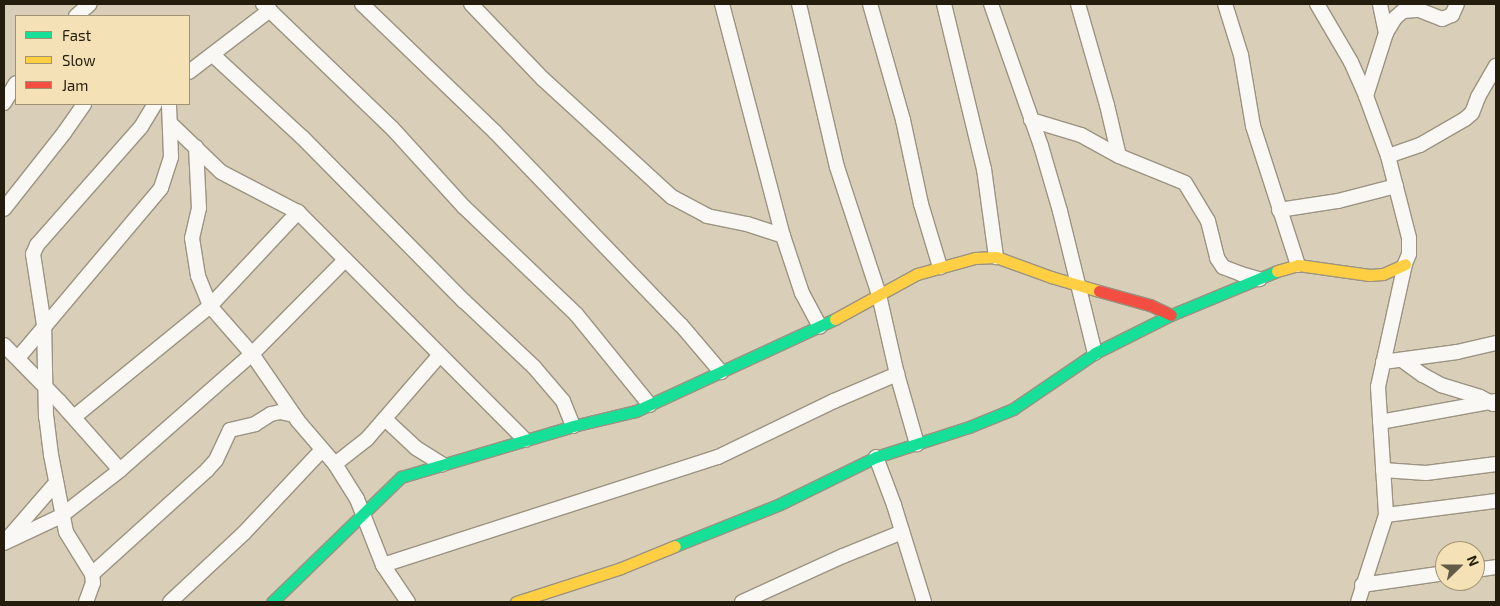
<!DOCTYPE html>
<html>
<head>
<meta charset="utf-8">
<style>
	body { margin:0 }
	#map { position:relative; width:1500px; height:606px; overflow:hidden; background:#d9ceb7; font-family:"Exo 2",sans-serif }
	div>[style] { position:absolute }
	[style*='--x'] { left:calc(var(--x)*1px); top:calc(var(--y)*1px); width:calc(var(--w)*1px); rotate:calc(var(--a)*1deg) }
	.roads { filter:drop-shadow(1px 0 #9b9381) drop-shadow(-1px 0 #9b9381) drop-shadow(0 1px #9b9381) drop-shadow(0 -1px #9b9381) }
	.street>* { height:14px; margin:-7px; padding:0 7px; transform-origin:7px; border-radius:7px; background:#f9f8f4 }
	.fast>* { height:11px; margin:-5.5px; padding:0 5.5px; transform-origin:5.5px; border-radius:5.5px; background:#16e098 }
	.slow>* { height:11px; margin:-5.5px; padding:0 5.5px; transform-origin:5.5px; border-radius:5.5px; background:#ffcf43 }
	.jam>* { height:11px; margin:-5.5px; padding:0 5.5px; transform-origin:5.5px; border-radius:5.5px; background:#f24e42 }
	span { translate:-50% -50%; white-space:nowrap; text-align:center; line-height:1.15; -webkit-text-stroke:5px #f4e1b5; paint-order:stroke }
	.frame { position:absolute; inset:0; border:5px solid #241d0d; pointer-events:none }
	.legend { position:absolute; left:15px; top:15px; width:175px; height:90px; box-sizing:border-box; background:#f4e1b5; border:1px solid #a19372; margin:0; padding:6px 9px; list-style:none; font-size:15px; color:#241d0d }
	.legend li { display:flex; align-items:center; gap:10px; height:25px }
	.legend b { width:25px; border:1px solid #a19372 }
	.north { position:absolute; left:1435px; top:541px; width:50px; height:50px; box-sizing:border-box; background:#f4e1b5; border:1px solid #a19372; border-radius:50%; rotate:68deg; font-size:14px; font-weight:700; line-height:20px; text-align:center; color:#241d0d }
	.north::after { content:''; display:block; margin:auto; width:18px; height:22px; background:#635b48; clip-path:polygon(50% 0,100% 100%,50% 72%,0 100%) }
</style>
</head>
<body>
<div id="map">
	<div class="roads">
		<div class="street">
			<div style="--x:263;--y:4;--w:179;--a:43.9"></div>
			<div style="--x:392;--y:128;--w:107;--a:47.7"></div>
			<div style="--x:464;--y:207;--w:155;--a:43.7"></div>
			<div style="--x:576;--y:314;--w:117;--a:50.9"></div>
			<div style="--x:362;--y:4;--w:185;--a:43.9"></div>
			<div style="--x:495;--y:132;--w:268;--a:46.1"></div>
			<div style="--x:681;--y:325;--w:62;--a:49.6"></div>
			<div style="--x:471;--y:4;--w:104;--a:46.2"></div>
			<div style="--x:543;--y:79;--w:175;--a:42.5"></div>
			<div style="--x:672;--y:197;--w:40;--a:28"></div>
			<div style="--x:707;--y:216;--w:41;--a:11.3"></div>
			<div style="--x:747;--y:224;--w:38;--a:18"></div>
			<div style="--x:722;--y:4;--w:240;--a:75.3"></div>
			<div style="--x:783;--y:236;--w:60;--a:71.6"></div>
			<div style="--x:802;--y:293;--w:38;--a:62"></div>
			<div style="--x:799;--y:4;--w:167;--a:76.9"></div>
			<div style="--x:837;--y:167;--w:135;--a:71.8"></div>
			<div style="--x:879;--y:295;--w:81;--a:77.2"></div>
			<div style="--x:897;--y:374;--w:73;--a:74.1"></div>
			<div style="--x:870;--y:4;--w:121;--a:74.1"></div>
			<div style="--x:903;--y:120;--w:86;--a:77.9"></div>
			<div style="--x:921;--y:204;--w:66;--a:73.2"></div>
			<div style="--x:944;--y:4;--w:170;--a:76.4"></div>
			<div style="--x:984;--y:169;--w:89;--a:82.2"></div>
			<div style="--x:991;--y:4;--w:151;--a:70.6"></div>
			<div style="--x:1041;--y:146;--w:68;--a:73.7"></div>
			<div style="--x:1060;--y:211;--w:146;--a:76.2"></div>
			<div style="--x:1078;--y:4;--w:105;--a:74"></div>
			<div style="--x:1107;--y:105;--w:52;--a:76.8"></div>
			<div style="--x:1225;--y:4;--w:53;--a:72.6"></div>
			<div style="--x:1241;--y:55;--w:72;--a:80.4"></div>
			<div style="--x:1253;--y:126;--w:146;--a:72.1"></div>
			<div style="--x:1317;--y:4;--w:67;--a:59.6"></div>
			<div style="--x:1351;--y:62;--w:37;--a:66"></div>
			<div style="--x:1366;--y:96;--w:64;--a:69.9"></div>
			<div style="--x:1388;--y:156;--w:85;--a:75.6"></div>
			<div style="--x:1409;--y:238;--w:16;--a:90"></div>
			<div style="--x:1409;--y:254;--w:11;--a:112"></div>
			<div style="--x:1405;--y:264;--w:126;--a:102.4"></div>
			<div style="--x:1378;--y:387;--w:128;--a:86.4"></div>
			<div style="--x:1386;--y:515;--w:91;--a:107.8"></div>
			<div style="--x:76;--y:16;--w:18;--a:-41"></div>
			<div style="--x:1386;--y:33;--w:17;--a:-59"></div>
			<div style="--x:1395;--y:18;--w:11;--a:-41"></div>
			<div style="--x:1403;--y:11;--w:16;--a:-4"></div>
			<div style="--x:1419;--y:10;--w:25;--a:21"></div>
			<div style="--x:1442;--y:19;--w:11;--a:-22"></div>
			<div style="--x:1452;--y:15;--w:12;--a:-66"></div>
			<div style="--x:213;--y:55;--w:121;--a:42.7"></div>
			<div style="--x:302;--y:137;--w:231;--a:45.4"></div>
			<div style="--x:464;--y:301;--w:96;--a:43.3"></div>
			<div style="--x:534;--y:367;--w:45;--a:49.5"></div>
			<div style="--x:563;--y:401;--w:27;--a:68"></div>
			<div style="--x:189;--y:72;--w:102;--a:-37.4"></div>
			<div style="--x:1366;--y:96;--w:66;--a:-72.4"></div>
			<div style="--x:1386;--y:33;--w:30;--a:-102"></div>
			<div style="--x:4;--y:103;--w:23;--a:-59"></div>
			<div style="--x:1031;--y:120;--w:52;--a:16.7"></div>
			<div style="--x:1081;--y:135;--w:43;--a:28.9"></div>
			<div style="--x:1119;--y:156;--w:71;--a:22.2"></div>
			<div style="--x:1185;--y:183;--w:44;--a:58.8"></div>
			<div style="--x:1208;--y:221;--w:38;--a:76"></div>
			<div style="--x:1217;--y:258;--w:11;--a:56"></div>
			<div style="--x:1223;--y:267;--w:19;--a:21"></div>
			<div style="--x:1241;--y:274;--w:19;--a:16"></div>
			<div style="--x:171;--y:124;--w:69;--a:43.8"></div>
			<div style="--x:221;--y:172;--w:87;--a:27.5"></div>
			<div style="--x:298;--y:212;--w:322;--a:45.1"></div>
			<div style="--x:196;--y:147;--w:61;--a:87.2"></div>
			<div style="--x:199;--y:208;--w:31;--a:103"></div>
			<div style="--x:192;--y:238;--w:38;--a:81"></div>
			<div style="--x:198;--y:276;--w:32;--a:68"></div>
			<div style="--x:210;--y:306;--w:64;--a:48.8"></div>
			<div style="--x:252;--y:354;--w:81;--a:55.5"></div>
			<div style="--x:298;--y:421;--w:57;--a:49.3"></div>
			<div style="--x:335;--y:464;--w:41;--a:57.8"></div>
			<div style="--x:357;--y:499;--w:71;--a:68.5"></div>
			<div style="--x:383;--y:565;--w:45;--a:56"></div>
			<div style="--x:1388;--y:156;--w:34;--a:-19"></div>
			<div style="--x:1420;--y:145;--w:52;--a:-30"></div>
			<div style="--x:1465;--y:119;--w:9;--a:-41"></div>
			<div style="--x:1472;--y:113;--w:17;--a:-69"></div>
			<div style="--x:1478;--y:97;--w:36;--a:-60"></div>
			<div style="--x:4;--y:209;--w:97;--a:-51.7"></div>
			<div style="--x:64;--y:133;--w:35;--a:-55"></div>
			<div style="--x:1279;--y:210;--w:60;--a:-8.7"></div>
			<div style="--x:1338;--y:201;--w:60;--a:-14.5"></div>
			<div style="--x:4;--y:345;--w:78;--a:45.5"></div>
			<div style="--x:59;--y:401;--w:92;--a:48.5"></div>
			<div style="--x:18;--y:358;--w:222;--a:-49.9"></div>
			<div style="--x:161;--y:188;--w:33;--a:-72"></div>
			<div style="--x:171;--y:157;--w:53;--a:-92.2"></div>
			<div style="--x:1402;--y:360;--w:26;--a:36"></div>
			<div style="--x:1423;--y:375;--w:21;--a:29"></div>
			<div style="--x:1441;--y:385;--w:41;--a:17.1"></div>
			<div style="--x:1480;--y:397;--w:15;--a:28"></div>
			<div style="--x:1383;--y:362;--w:75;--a:-7.7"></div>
			<div style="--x:1457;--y:352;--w:40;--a:-13"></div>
			<div style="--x:74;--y:417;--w:176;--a:-39.2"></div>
			<div style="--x:210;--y:306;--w:129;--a:-46.9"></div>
			<div style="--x:385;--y:419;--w:42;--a:43.1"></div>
			<div style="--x:416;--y:448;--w:31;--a:32"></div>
			<div style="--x:1380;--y:422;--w:118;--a:-10.3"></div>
			<div style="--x:876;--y:457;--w:51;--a:69.4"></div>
			<div style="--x:894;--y:505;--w:102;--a:72.8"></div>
			<div style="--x:335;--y:464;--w:41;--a:-38"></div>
			<div style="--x:367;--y:439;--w:110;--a:-49.1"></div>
			<div style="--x:1383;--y:470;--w:43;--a:4"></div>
			<div style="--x:1426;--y:473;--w:71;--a:-7.3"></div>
			<div style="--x:1386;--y:515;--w:111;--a:-7.3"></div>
			<div style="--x:9;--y:537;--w:72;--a:-49"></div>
			<div style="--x:4;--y:543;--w:63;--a:-25.3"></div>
			<div style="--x:61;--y:516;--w:75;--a:-37.9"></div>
			<div style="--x:120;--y:470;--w:176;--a:-41.3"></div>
			<div style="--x:252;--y:354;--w:132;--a:-45.3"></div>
			<div style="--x:383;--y:565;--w:352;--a:-17.9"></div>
			<div style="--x:718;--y:457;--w:129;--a:-25.8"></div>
			<div style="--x:834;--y:401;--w:69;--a:-23.2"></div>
			<div style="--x:1475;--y:570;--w:21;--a:-8"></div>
			<div style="--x:92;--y:574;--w:155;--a:-42.1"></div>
			<div style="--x:207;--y:470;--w:13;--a:-48"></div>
			<div style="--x:216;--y:460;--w:33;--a:-65"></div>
			<div style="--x:230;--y:430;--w:26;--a:-13"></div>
			<div style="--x:255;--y:424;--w:19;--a:-32"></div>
			<div style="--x:271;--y:414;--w:9;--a:-13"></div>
			<div style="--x:280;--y:412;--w:14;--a:12"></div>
			<div style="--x:1362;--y:585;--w:84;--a:-8.2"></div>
			<div style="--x:86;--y:602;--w:20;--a:-70"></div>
			<div style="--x:93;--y:583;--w:9;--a:-96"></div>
			<div style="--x:92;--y:574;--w:49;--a:-121.8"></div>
			<div style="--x:66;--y:532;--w:78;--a:-101"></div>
			<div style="--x:51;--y:455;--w:38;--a:-97"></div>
			<div style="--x:46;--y:417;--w:92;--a:-91.2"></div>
			<div style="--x:44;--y:325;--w:72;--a:-98.8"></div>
			<div style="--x:33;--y:254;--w:10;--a:-66"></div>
			<div style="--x:37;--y:245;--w:157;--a:-48.6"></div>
			<div style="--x:141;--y:127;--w:27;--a:-59"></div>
			<div style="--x:170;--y:602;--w:101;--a:-43"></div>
			<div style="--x:244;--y:533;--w:114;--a:-46.8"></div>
			<div style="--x:742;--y:602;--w:111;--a:-24.5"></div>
			<div style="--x:843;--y:556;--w:64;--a:-22.1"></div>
		</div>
		<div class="fast">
			<div style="--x:675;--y:546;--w:113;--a:-21.8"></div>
			<div style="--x:780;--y:504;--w:107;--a:-26.1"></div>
			<div style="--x:876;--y:457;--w:98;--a:-17.9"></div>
			<div style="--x:969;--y:427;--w:48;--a:-22.2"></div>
			<div style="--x:1013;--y:409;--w:99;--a:-34.3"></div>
			<div style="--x:1095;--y:353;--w:85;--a:-26.6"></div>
			<div style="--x:1171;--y:315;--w:115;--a:-22.5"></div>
			<div style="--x:272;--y:602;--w:180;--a:-44.1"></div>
			<div style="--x:401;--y:477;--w:179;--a:-16.5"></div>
			<div style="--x:573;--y:426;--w:65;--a:-13.4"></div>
			<div style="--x:636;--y:411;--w:219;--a:-24.8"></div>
		</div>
		<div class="slow">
			<div style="--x:1277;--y:271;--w:22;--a:-16"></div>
			<div style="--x:1298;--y:265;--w:72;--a:8"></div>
			<div style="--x:1369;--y:275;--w:14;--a:-4"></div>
			<div style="--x:1383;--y:274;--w:24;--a:-24"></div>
			<div style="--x:835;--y:319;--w:94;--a:-28.8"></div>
			<div style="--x:917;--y:274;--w:60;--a:-15.4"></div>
			<div style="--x:975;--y:258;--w:21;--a:-3"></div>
			<div style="--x:996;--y:257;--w:59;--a:20"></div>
			<div style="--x:1051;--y:277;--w:50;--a:16.3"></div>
			<div style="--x:516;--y:602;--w:110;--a:-17.9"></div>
			<div style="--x:621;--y:568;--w:58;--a:-22.2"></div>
		</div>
		<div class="jam">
			<div style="--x:1099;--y:291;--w:53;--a:15.4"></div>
			<div style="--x:1150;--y:305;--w:23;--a:25"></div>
		</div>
	</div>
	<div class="frame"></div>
	<ul class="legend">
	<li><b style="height:6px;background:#16e098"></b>Fast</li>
	<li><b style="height:6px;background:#ffcf43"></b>Slow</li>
	<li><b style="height:6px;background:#f24e42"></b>Jam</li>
	</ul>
	<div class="north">N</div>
</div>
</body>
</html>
